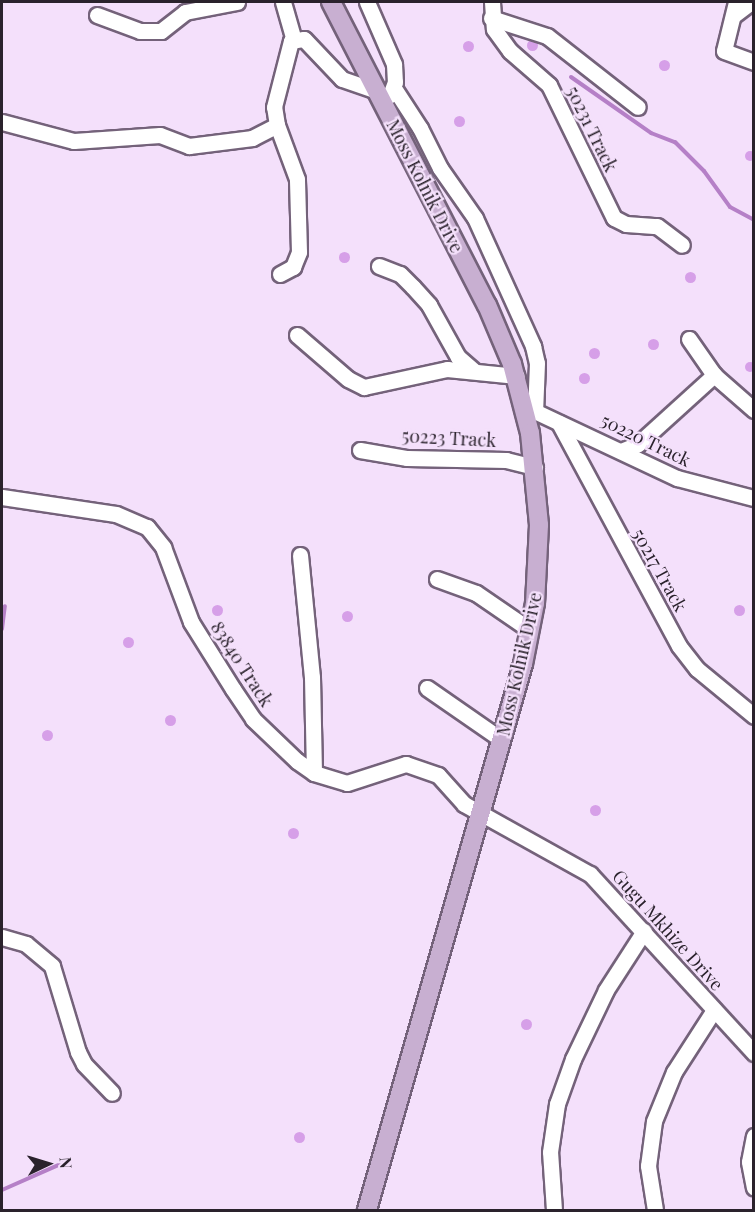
<!DOCTYPE html>
<html>
<head>
<meta charset="utf-8">
<style>
	body { margin:0 }
	#map { position:relative; width:755px; height:1212px; overflow:hidden; background:#f4e0fb; font-family:"Playfair Display",serif }
	div>[style] { position:absolute }
	[style*='--x'] { left:calc(var(--x)*1px); top:calc(var(--y)*1px); width:calc(var(--w)*1px); rotate:calc(var(--a)*1deg) }
	.stream>* { height:4px; margin:-2px; padding:0 2px; transform-origin:2px; border-radius:2px; background:#b580c7 }
	.building>* { inset:0; background:#d69fe8 }
	.round { border-radius:50% }
	.roads { filter:drop-shadow(2px 0 #74627a) drop-shadow(-2px 0 #74627a) drop-shadow(0 2px #74627a) drop-shadow(0 -2px #74627a) }
	.minor>* { height:15px; margin:-7.5px; padding:0 7.5px; transform-origin:7.5px; border-radius:7.5px; background:#fff }
	.major>* { height:18px; margin:-9px; padding:0 9px; transform-origin:9px; border-radius:9px; background:#c8afd1 }
	span { translate:-50% -50%; white-space:nowrap; text-align:center; line-height:1.15; -webkit-text-stroke:4.5px #f4e0fb; paint-order:stroke }
	.street-label { font-size:18px; color:#2a222c }
	.frame { position:absolute; inset:0; border:3px solid #2a222c; pointer-events:none }
	.north { position:absolute; left:18px; top:1134px; width:60px; height:60px; -webkit-text-stroke:4px #f4e0fb; paint-order:stroke; rotate:86deg; font-size:16px; font-weight:700; line-height:24px; text-align:center; color:#2a222c }
	.north::after { content:''; display:block; margin:auto; width:21px; height:27px; background:#2a222c; clip-path:polygon(50% 0,100% 100%,50% 72%,0 100%) }
</style>
</head>
<body>
<div id="map">
	<div class="stream">
		<div style="--x:571;--y:77;--w:98;--a:35"></div>
		<div style="--x:651;--y:133;--w:26;--a:21"></div>
		<div style="--x:675;--y:142;--w:41;--a:45"></div>
		<div style="--x:704;--y:171;--w:44;--a:54.2"></div>
		<div style="--x:730;--y:207;--w:27;--a:28"></div>
		<div style="--x:2;--y:629;--w:23;--a:-83"></div>
		<div style="--x:2;--y:1190;--w:67;--a:-23.9"></div>
	</div>
	<div class="building">
		<div class="round" style="left:526.5px;top:39.5px;width:11px;height:11px"></div>
		<div class="round" style="left:462.5px;top:40.5px;width:11px;height:11px"></div>
		<div class="round" style="left:658.5px;top:59.5px;width:11px;height:11px"></div>
		<div class="round" style="left:453.5px;top:115.5px;width:11px;height:11px"></div>
		<div class="round" style="left:745px;top:151px;width:10px;height:10px"></div>
		<div class="round" style="left:338.5px;top:251.5px;width:11px;height:11px"></div>
		<div class="round" style="left:684.5px;top:271.5px;width:11px;height:11px"></div>
		<div class="round" style="left:647.5px;top:338.5px;width:11px;height:11px"></div>
		<div class="round" style="left:588.5px;top:347.5px;width:11px;height:11px"></div>
		<div class="round" style="left:745px;top:362px;width:10px;height:10px"></div>
		<div class="round" style="left:578.5px;top:372.5px;width:11px;height:11px"></div>
		<div class="round" style="left:733.5px;top:604.5px;width:11px;height:11px"></div>
		<div class="round" style="left:211.5px;top:604.5px;width:11px;height:11px"></div>
		<div class="round" style="left:341.5px;top:610.5px;width:11px;height:11px"></div>
		<div class="round" style="left:122.5px;top:636.5px;width:11px;height:11px"></div>
		<div class="round" style="left:164.5px;top:714.5px;width:11px;height:11px"></div>
		<div class="round" style="left:41.5px;top:729.5px;width:11px;height:11px"></div>
		<div class="round" style="left:589.5px;top:804.5px;width:11px;height:11px"></div>
		<div class="round" style="left:287.5px;top:827.5px;width:11px;height:11px"></div>
		<div class="round" style="left:520.5px;top:1018.5px;width:11px;height:11px"></div>
		<div class="round" style="left:293.5px;top:1131.5px;width:11px;height:11px"></div>
	</div>
	<div class="roads">
		<div class="minor">
			<div style="--x:283;--y:2;--w:37;--a:74"></div>
			<div style="--x:367;--y:2;--w:68;--a:66.5"></div>
			<div style="--x:394;--y:64;--w:18;--a:87"></div>
			<div style="--x:395;--y:82;--w:14;--a:111"></div>
			<div style="--x:492;--y:2;--w:27;--a:86"></div>
			<div style="--x:494;--y:29;--w:27;--a:54"></div>
			<div style="--x:510;--y:51;--w:52;--a:41.1"></div>
			<div style="--x:549;--y:85;--w:148;--a:64"></div>
			<div style="--x:614;--y:218;--w:13;--a:27"></div>
			<div style="--x:626;--y:224;--w:31;--a:4"></div>
			<div style="--x:657;--y:226;--w:31;--a:37"></div>
			<div style="--x:736;--y:2;--w:50;--a:103.8"></div>
			<div style="--x:724;--y:51;--w:32;--a:20"></div>
			<div style="--x:97;--y:15;--w:46;--a:20.4"></div>
			<div style="--x:140;--y:31;--w:21;--a:0"></div>
			<div style="--x:161;--y:31;--w:31;--a:-38"></div>
			<div style="--x:185;--y:12;--w:53;--a:-10.9"></div>
			<div style="--x:734;--y:15;--w:21;--a:-37"></div>
			<div style="--x:491;--y:18;--w:59;--a:17.8"></div>
			<div style="--x:547;--y:36;--w:115;--a:38"></div>
			<div style="--x:394;--y:88;--w:48;--a:57"></div>
			<div style="--x:420;--y:128;--w:45;--a:63.4"></div>
			<div style="--x:440;--y:168;--w:61;--a:55"></div>
			<div style="--x:475;--y:218;--w:141;--a:65.6"></div>
			<div style="--x:533;--y:346;--w:17;--a:77"></div>
			<div style="--x:537;--y:363;--w:49;--a:92.3"></div>
			<div style="--x:2;--y:122;--w:74;--a:14.8"></div>
			<div style="--x:74;--y:141;--w:86;--a:-4"></div>
			<div style="--x:160;--y:135;--w:31;--a:21"></div>
			<div style="--x:189;--y:146;--w:64;--a:-7.2"></div>
			<div style="--x:252;--y:138;--w:28;--a:-27"></div>
			<div style="--x:379;--y:266;--w:22;--a:21"></div>
			<div style="--x:400;--y:274;--w:18;--a:45"></div>
			<div style="--x:413;--y:287;--w:24;--a:48"></div>
			<div style="--x:429;--y:305;--w:60;--a:60.9"></div>
			<div style="--x:458;--y:357;--w:21;--a:41"></div>
			<div style="--x:280;--y:274;--w:15;--a:-28"></div>
			<div style="--x:293;--y:267;--w:16;--a:-68"></div>
			<div style="--x:299;--y:252;--w:73;--a:-91.6"></div>
			<div style="--x:297;--y:179;--w:58;--a:-110.3"></div>
			<div style="--x:277;--y:125;--w:18;--a:-99"></div>
			<div style="--x:274;--y:107;--w:68;--a:-75.6"></div>
			<div style="--x:291;--y:41;--w:13;--a:-9"></div>
			<div style="--x:304;--y:39;--w:55;--a:46.5"></div>
			<div style="--x:342;--y:79;--w:36;--a:19"></div>
			<div style="--x:297;--y:335;--w:67;--a:40.8"></div>
			<div style="--x:348;--y:379;--w:18;--a:27"></div>
			<div style="--x:364;--y:387;--w:85;--a:-12.2"></div>
			<div style="--x:447;--y:369;--w:70;--a:5.7"></div>
			<div style="--x:689;--y:339;--w:44;--a:55.2"></div>
			<div style="--x:714;--y:375;--w:53;--a:41.2"></div>
			<div style="--x:528;--y:408;--w:165;--a:25.2"></div>
			<div style="--x:677;--y:478;--w:80;--a:14.6"></div>
			<div style="--x:559;--y:423;--w:253;--a:61.7"></div>
			<div style="--x:679;--y:646;--w:29;--a:52"></div>
			<div style="--x:697;--y:669;--w:74;--a:39.5"></div>
			<div style="--x:360;--y:450;--w:48;--a:9.7"></div>
			<div style="--x:407;--y:458;--w:99;--a:1.2"></div>
			<div style="--x:506;--y:460;--w:30;--a:14"></div>
			<div style="--x:621;--y:451;--w:18;--a:-22"></div>
			<div style="--x:638;--y:444;--w:103;--a:-42.2"></div>
			<div style="--x:2;--y:497;--w:115;--a:8.5"></div>
			<div style="--x:116;--y:514;--w:34;--a:23"></div>
			<div style="--x:147;--y:527;--w:26;--a:51"></div>
			<div style="--x:163;--y:547;--w:80;--a:69.5"></div>
			<div style="--x:191;--y:622;--w:79;--a:57.9"></div>
			<div style="--x:233;--y:689;--w:36;--a:56"></div>
			<div style="--x:253;--y:719;--w:61;--a:43.7"></div>
			<div style="--x:297;--y:761;--w:21;--a:35"></div>
			<div style="--x:314;--y:773;--w:34;--a:17"></div>
			<div style="--x:347;--y:783;--w:62;--a:-17.9"></div>
			<div style="--x:406;--y:764;--w:34;--a:19"></div>
			<div style="--x:438;--y:775;--w:39;--a:48"></div>
			<div style="--x:464;--y:804;--w:144;--a:29.1"></div>
			<div style="--x:590;--y:874;--w:243;--a:47.5"></div>
			<div style="--x:300;--y:555;--w:123;--a:84.4"></div>
			<div style="--x:312;--y:677;--w:96;--a:88.8"></div>
			<div style="--x:437;--y:579;--w:41;--a:19.7"></div>
			<div style="--x:476;--y:593;--w:65;--a:34.4"></div>
			<div style="--x:427;--y:688;--w:91;--a:34.7"></div>
			<div style="--x:2;--y:937;--w:25;--a:16"></div>
			<div style="--x:26;--y:944;--w:34;--a:40"></div>
			<div style="--x:52;--y:966;--w:90;--a:73.2"></div>
			<div style="--x:78;--y:1052;--w:13;--a:63"></div>
			<div style="--x:84;--y:1064;--w:40;--a:46"></div>
			<div style="--x:754;--y:1136;--w:26;--a:101"></div>
			<div style="--x:749;--y:1162;--w:26;--a:79"></div>
			<div style="--x:554;--y:1210;--w:58;--a:-93.9"></div>
			<div style="--x:550;--y:1152;--w:49;--a:-81.7"></div>
			<div style="--x:557;--y:1104;--w:48;--a:-70.4"></div>
			<div style="--x:573;--y:1059;--w:76;--a:-64.4"></div>
			<div style="--x:606;--y:990;--w:70;--a:-57.2"></div>
			<div style="--x:655;--y:1210;--w:45;--a:-99"></div>
			<div style="--x:648;--y:1166;--w:45;--a:-82.4"></div>
			<div style="--x:654;--y:1121;--w:53;--a:-67.8"></div>
			<div style="--x:674;--y:1072;--w:74;--a:-57.2"></div>
		</div>
		<div class="major">
			<div style="--x:331;--y:2;--w:341;--a:62.8"></div>
			<div style="--x:487;--y:305;--w:64;--a:67"></div>
			<div style="--x:512;--y:364;--w:71;--a:75.4"></div>
			<div style="--x:530;--y:433;--w:92;--a:84.4"></div>
			<div style="--x:539;--y:525;--w:78;--a:92.9"></div>
			<div style="--x:535;--y:603;--w:62;--a:101.1"></div>
			<div style="--x:523;--y:664;--w:568;--a:105.95"></div>
		</div>
	</div>
	<div class="street-label">
		<span style="left:592px;top:129px;rotate:64deg">50231 Track</span>
		<span style="left:425px;top:186px;rotate:63deg">Moss Kolnik Drive</span>
		<span style="left:449px;top:438px;rotate:3deg">50223 Track</span>
		<span style="left:646px;top:440px;rotate:26deg">50220 Track</span>
		<span style="left:660px;top:570px;rotate:61deg">50217 Track</span>
		<span style="left:242px;top:664px;rotate:57deg">83840 Track</span>
		<span style="left:519px;top:664px;rotate:-77deg">Moss Kolnik Drive</span>
		<span style="left:668px;top:930px;rotate:48deg">Gugu Mkhize Drive</span>
	</div>
	<div class="frame"></div>
	<div class="north">N</div>
</div>
</body>
</html>
